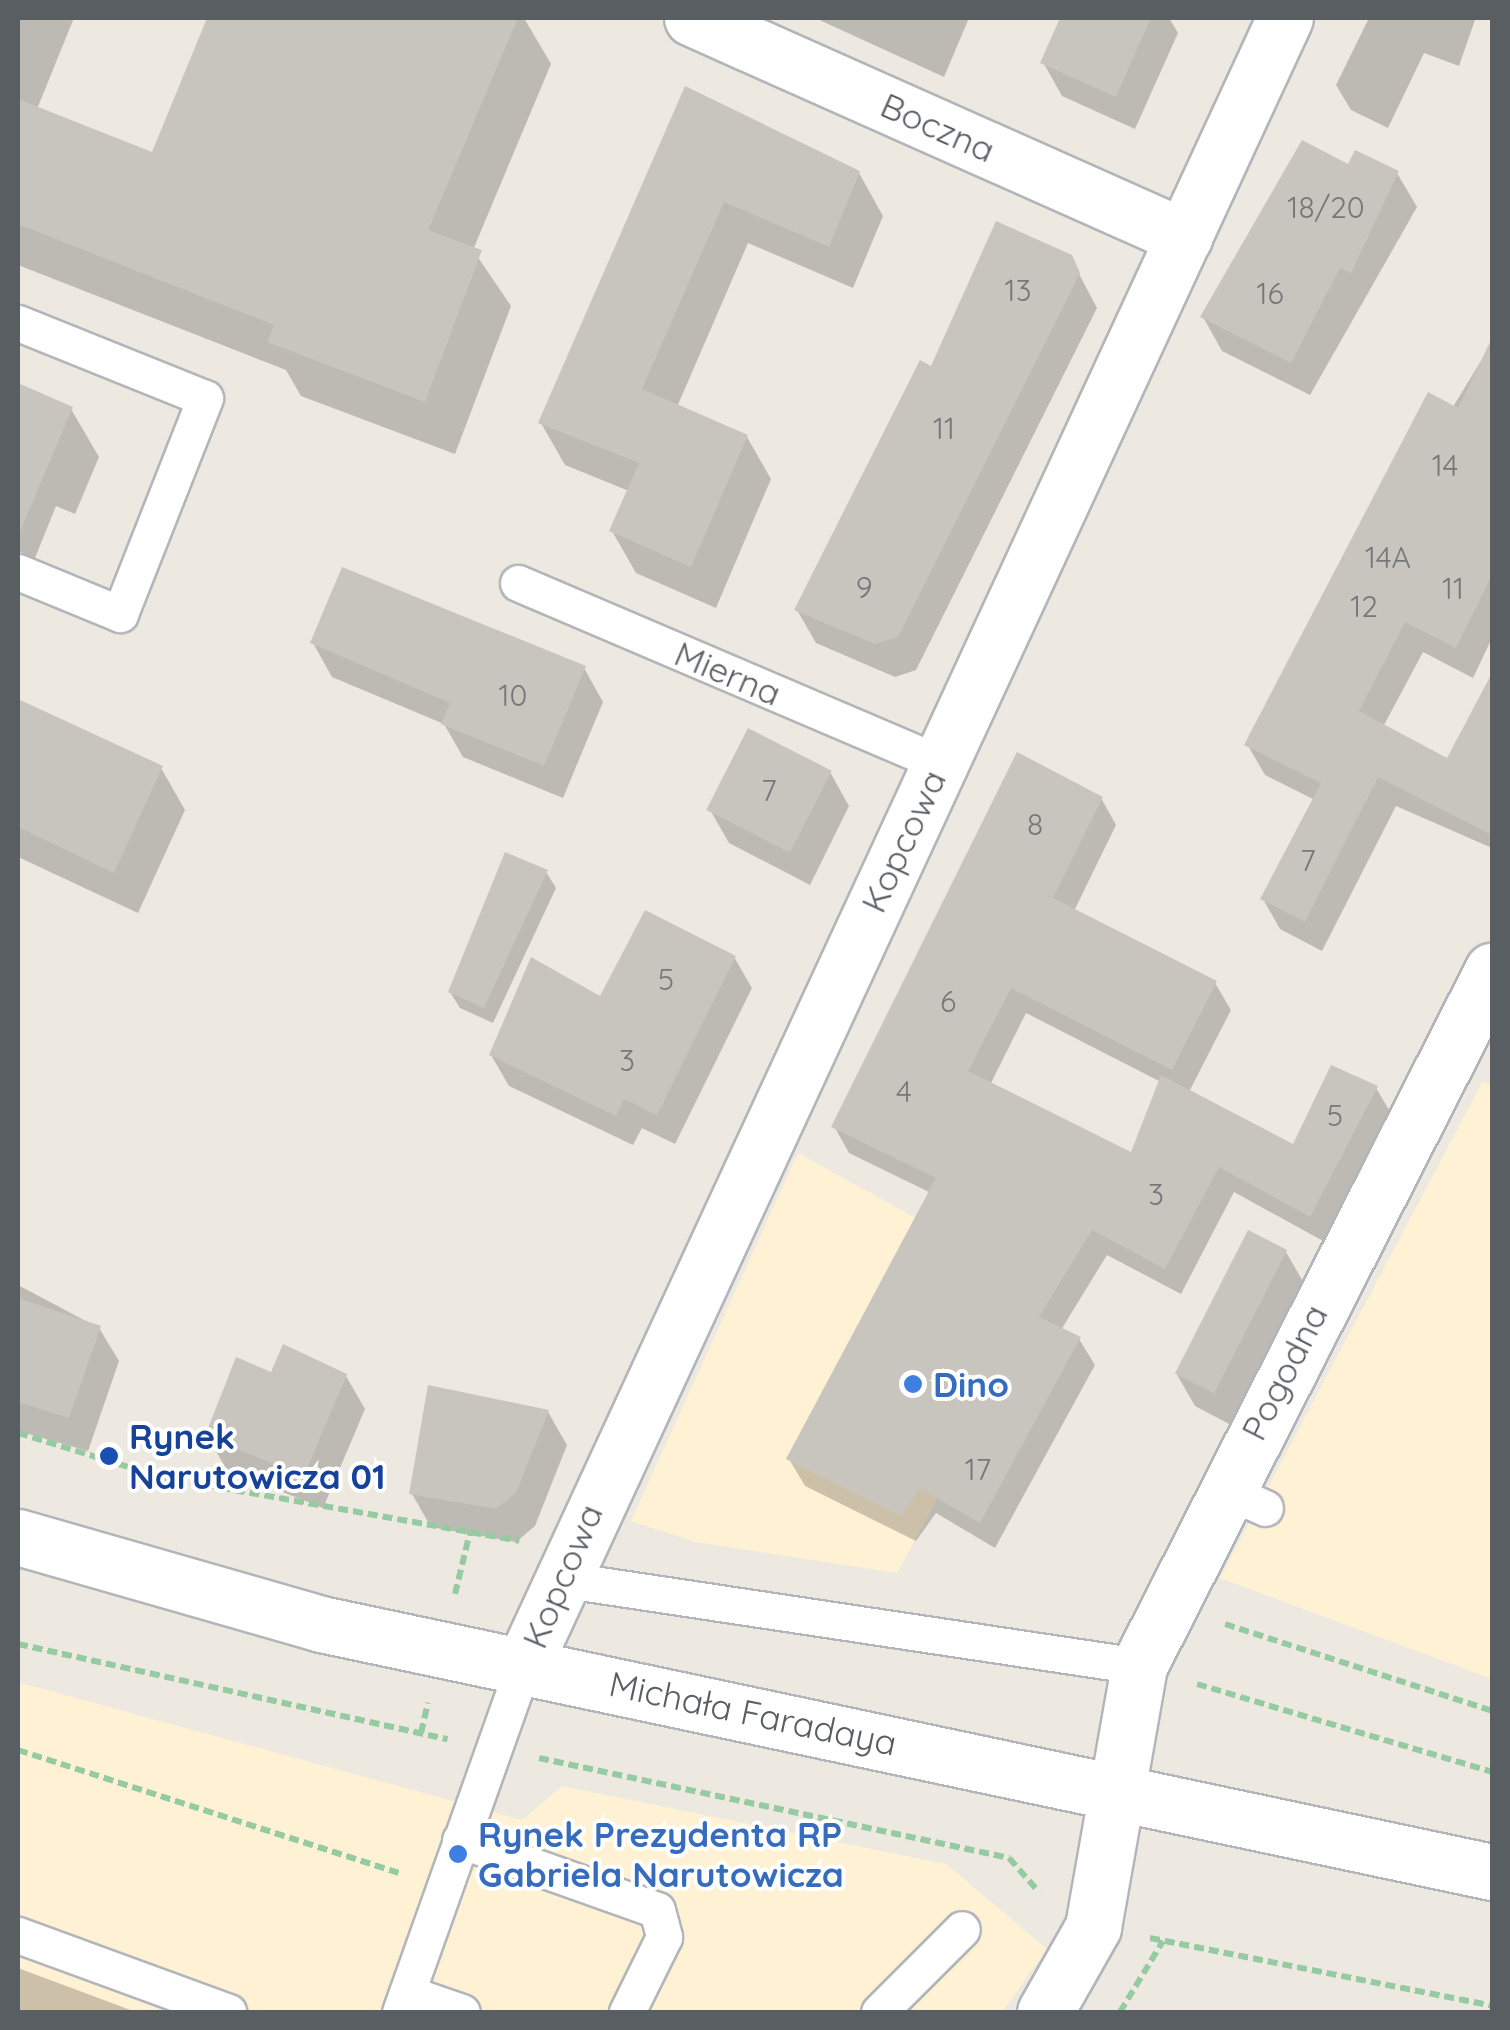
<!DOCTYPE html>
<html>
<head>
<meta charset="utf-8">
<style>
	body { margin:0 }
	#map { position:relative; width:1510px; height:2030px; overflow:hidden; background:#ede9e1; font-family:Quicksand,sans-serif }
	div>[style] { position:absolute }
	[style*='--x'] { left:calc(var(--x)*1px); top:calc(var(--y)*1px); width:calc(var(--w)*1px); rotate:calc(var(--a)*1deg) }
	.commercial>* { inset:0; background:#fff1d4 }
	.shadow>* { inset:0; background:#0003 }
	.building>* { inset:0; background:#c8c4be; transform-origin:0 0 }
	.path>* { height:6px; margin-top:-3px; transform-origin:0; background:repeating-linear-gradient(90deg,#96caa0 0 10px,transparent 0 15px) }
	.roads { filter:drop-shadow(2px 0 #b2b5b9) drop-shadow(-2px 0 #b2b5b9) drop-shadow(0 2px #b2b5b9) drop-shadow(0 -2px #b2b5b9) }
	.lane>* { height:35px; margin:-17.5px; padding:0 17.5px; transform-origin:17.5px; border-radius:17.5px; background:#fff }
	.street>* { height:55px; margin:-27.5px; padding:0 27.5px; transform-origin:27.5px; border-radius:27.5px; background:#fff }
	.secondary>* { height:55px; margin:-27.5px; padding:0 27.5px; transform-origin:27.5px; border-radius:27.5px; background:#fff }
	.dots>* { width:28px; height:28px; translate:-50% -50%; box-sizing:border-box; border:5px solid #fff; border-radius:50% }
	span { translate:-50% -50%; white-space:nowrap; text-align:center; line-height:1.15; -webkit-text-stroke:8px #fff; paint-order:stroke }
	.number-label { font-size:30px; color:#75787a }
	.number-label span { -webkit-text-stroke-width:0 }
	.street-label { font-size:35px; color:#595e63 }
	.shop-label { font-size:35px; color:#366cbe; font-weight:700 }
	.left { translate:0 -50%; text-align:left }
	.transit-label { font-size:35px; color:#164399; font-weight:700 }
	.frame { position:absolute; inset:0; border:20px solid #595e63; pointer-events:none }
</style>
</head>
<body>
<div id="map">
	<div class="commercial">
		<div style="clip-path:polygon(1483px 1081px,1492px 1086px,1492px 1679px,1220px 1578px)"></div>
		<div style="clip-path:polygon(798px 1153px,932px 1227px,1003px 1379px,897px 1573px,696px 1542px,631px 1521px)"></div>
		<div style="clip-path:polygon(18px 1682px,522px 1820px,562px 1786px,946px 1864px,1047px 1949px,1002px 2012px,18px 2012px)"></div>
	</div>
	<div class="shadow">
		<div style="clip-path:polygon(18px 18px,74px 18px,37px 109px,153px 155px,210px 18px,524px 18px,551px 64px,473px 250px,511px 306px,455px 454px,301px 396px,286px 370px,18px 265px)"></div>
		<div style="clip-path:polygon(815px 18px,969px 18px,944px 77px)"></div>
		<div style="clip-path:polygon(1063px 18px,1169px 18px,1178px 33px,1135px 129px,1062px 96px,1043px 62px)"></div>
		<div style="clip-path:polygon(1369px 18px,1475px 20px,1459px 66px,1424px 53px,1388px 128px,1351px 110px,1336px 85px)"></div>
		<div style="clip-path:polygon(686px 89px,859px 173px,883px 216px,853px 288px,748px 243px,677px 407px,747px 437px,771px 479px,716px 608px,636px 573px,612px 531px,629px 491px,565px 465px,541px 423px)"></div>
		<div style="clip-path:polygon(1397px 173px,1417px 207px,1310px 395px,1222px 351px,1203px 317px)"></div>
		<div style="clip-path:polygon(1070px 257px,1097px 308px,916px 670px,895px 677px,816px 643px,797px 610px,932px 369px)"></div>
		<div style="clip-path:polygon(1492px 343px,1492px 638px,1473px 678px,1423px 652px,1383px 727px,1448px 762px,1467px 726px,1492px 740px,1492px 848px,1396px 806px,1322px 951px,1280px 929px,1263px 899px,1315px 800px,1265px 775px,1247px 744px)"></div>
		<div style="clip-path:polygon(18px 386px,71px 409px,99px 457px,75px 514px,56px 506px,35px 558px,18px 551px)"></div>
		<div style="clip-path:polygon(313px 643px,584px 668px,603px 702px,563px 798px,463px 757px,444px 724px,332px 677px)"></div>
		<div style="clip-path:polygon(18px 701px,161px 768px,185px 810px,138px 913px,18px 857px)"></div>
		<div style="clip-path:polygon(830px 772px,849px 806px,810px 885px,729px 843px,710px 810px)"></div>
		<div style="clip-path:polygon(evenodd,1101px 798px,1116px 825px,1074px 911px,1215px 983px,1231px 1010px,1189px 1092px,1294px 1147px,1376px 1088px,1392px 1115px,1325px 1242px,1234px 1192px,1181px 1294px,1107px 1255px,1061px 1330px,1079px 1339px,1095px 1365px,995px 1548px,936px 1513px,916px 1541px,805px 1486px,789px 1459px,931px 1193px,849px 1153px,834px 1126px,1101px 798px,1026px 1013px,1161px 1082px,1132px 1155px,990px 1085px,1026px 1013px)"></div>
		<div style="clip-path:polygon(546px 872px,556px 888px,493px 1023px,460px 1008px,450px 992px)"></div>
		<div style="clip-path:polygon(734px 957px,752px 988px,675px 1144px,642px 1128px,633px 1145px,509px 1086px,491px 1055px,601px 999px)"></div>
		<div style="clip-path:polygon(1286px 1252px,1305px 1285px,1233px 1426px,1195px 1406px,1176px 1373px)"></div>
		<div style="clip-path:polygon(18px 1285px,99px 1328px,119px 1361px,88px 1451px,18px 1431px)"></div>
		<div style="clip-path:polygon(272px 1375px,346px 1376px,365px 1409px,323px 1508px,227px 1470px,207px 1436px)"></div>
		<div style="clip-path:polygon(548px 1412px,567px 1445px,535px 1526px,516px 1542px,431px 1527px,412px 1494px)"></div>
		<div style="clip-path:polygon(18px 1968px,136px 2012px,18px 2012px)"></div>
	</div>
	<div class="building">
		<div style="clip-path:polygon(207px 18px,518px 18px,428px 230px,482px 250px,425px 402px,267px 342px,274px 325px,18px 224px,18px 99px,152px 152px)"></div>
		<div style="clip-path:polygon(1060px 18px,1151px 18px,1116px 97px,1040px 63px)"></div>
		<div style="clip-path:polygon(685px 86px,860px 171px,829px 247px,724px 202px,642px 389px,748px 435px,691px 567px,609px 531px,639px 463px,538px 423px)"></div>
		<div style="clip-path:polygon(1302px 140px,1348px 164px,1355px 150px,1399px 171px,1351px 273px,1340px 268px,1291px 363px,1200px 317px)"></div>
		<div style="clip-path:polygon(996px 221px,1072px 255px,1080px 273px,898px 637px,875px 644px,794px 610px,920px 360px,931px 366px)"></div>
		<div style="clip-path:polygon(1492px 338px,1492px 575px,1456px 648px,1405px 622px,1359px 711px,1447px 758px,1492px 673px,1492px 835px,1378px 777px,1305px 922px,1260px 899px,1321px 783px,1244px 745px,1428px 392px,1458px 408px)"></div>
		<div style="clip-path:polygon(18px 383px,73px 407px,18px 536px)"></div>
		<div style="clip-path:polygon(342px 567px,586px 666px,544px 766px,441px 724px,450px 703px,310px 643px)"></div>
		<div style="clip-path:polygon(18px 699px,163px 766px,114px 873px,18px 827px)"></div>
		<div style="left:748px;top:728px;width:94px;height:92px;rotate:27deg"></div>
		<div style="clip-path:polygon(1017px 752px,1103px 797px,1053px 898px,1217px 981px,1172px 1070px,1011px 988px,968px 1071px,1131px 1152px,1161px 1075px,1293px 1144px,1331px 1065px,1378px 1086px,1310px 1217px,1219px 1167px,1165px 1269px,1092px 1230px,1039px 1317px,1081px 1337px,980px 1523px,920px 1488px,901px 1516px,786px 1459px,936px 1178px,831px 1127px)"></div>
		<div style="clip-path:polygon(505px 852px,548px 870px,484px 1008px,448px 992px)"></div>
		<div style="clip-path:polygon(645px 910px,736px 956px,657px 1115px,624px 1099px,616px 1116px,489px 1055px,531px 957px,600px 996px)"></div>
		<div style="left:1248px;top:1230px;width:44px;height:161px;rotate:27deg"></div>
		<div style="clip-path:polygon(18px 1298px,101px 1326px,69px 1418px,18px 1402px)"></div>
		<div style="clip-path:polygon(283px 1344px,347px 1374px,304px 1476px,205px 1436px,236px 1357px,271px 1372px)"></div>
		<div style="clip-path:polygon(428px 1385px,549px 1410px,516px 1493px,496px 1509px,409px 1494px)"></div>
	</div>
	<div class="path">
		<div style="--x:18;--y:1433;--w:150;--a:17.1"></div>
		<div style="--x:161;--y:1477;--w:364;--a:10.1"></div>
		<div style="--x:455;--y:1594;--w:64;--a:-76.4"></div>
		<div style="--x:1225;--y:1624;--w:281;--a:18"></div>
		<div style="--x:18;--y:1644;--w:440;--a:12.5"></div>
		<div style="--x:1197;--y:1684;--w:308;--a:16.6"></div>
		<div style="--x:421;--y:1733;--w:31;--a:-77"></div>
		<div style="--x:18;--y:1750;--w:400;--a:17.9"></div>
		<div style="--x:539;--y:1758;--w:481;--a:12"></div>
		<div style="--x:1009;--y:1858;--w:45;--a:48.6"></div>
		<div style="--x:1150;--y:1938;--w:349;--a:11.2"></div>
		<div style="--x:1120;--y:2012;--w:83;--a:-58.8"></div>
	</div>
	<div class="roads">
		<div class="lane">
			<div style="--x:18;--y:323;--w:201;--a:21.9"></div>
			<div style="--x:205;--y:398;--w:232;--a:111.5"></div>
			<div style="--x:120;--y:614;--w:110;--a:-157.6"></div>
			<div style="--x:518;--y:583;--w:458;--a:23.1"></div>
			<div style="--x:1223;--y:1489;--w:46;--a:24.3"></div>
			<div style="--x:560;--y:1579;--w:585;--a:8.55"></div>
			<div style="--x:460;--y:1840;--w:209;--a:19.6"></div>
			<div style="--x:657;--y:1910;--w:28;--a:75"></div>
			<div style="--x:664;--y:1937;--w:84;--a:116.3"></div>
			<div style="--x:18;--y:1935;--w:224;--a:20.1"></div>
			<div style="--x:407;--y:1993;--w:58;--a:19.1"></div>
			<div style="--x:400;--y:2012;--w:367;--a:-70.4"></div>
			<div style="--x:879;--y:2012;--w:117;--a:-45"></div>
		</div>
		<div class="street">
			<div style="--x:692;--y:18;--w:539;--a:23.99"></div>
			<div style="--x:523;--y:1666;--w:1816;--a:-65.19"></div>
			<div style="--x:1045;--y:2012;--w:98;--a:-60.5"></div>
			<div style="--x:1093;--y:1927;--w:265;--a:-80"></div>
			<div style="--x:1139;--y:1666;--w:780;--a:-63.07"></div>
		</div>
		<div class="secondary">
			<div style="--x:18;--y:1537;--w:315;--a:16"></div>
			<div style="--x:321;--y:1624;--w:1197;--a:11.96"></div>
		</div>
	</div>
	<div class="dots">
		<div style="left:913px;top:1384px;background:#3f7fe0"></div>
		<div style="left:109px;top:1456px;background:#1a4fb4"></div>
		<div style="left:458px;top:1854px;background:#3f7fe0"></div>
	</div>
	<div class="number-label">
		<span style="left:1326px;top:207px">18/20</span>
		<span style="left:1018px;top:290px">13</span>
		<span style="left:1270px;top:293px">16</span>
		<span style="left:944px;top:428px">11</span>
		<span style="left:1445px;top:465px">14</span>
		<span style="left:1388px;top:557px">14A</span>
		<span style="left:864px;top:587px">9</span>
		<span style="left:1453px;top:588px">11</span>
		<span style="left:1364px;top:606px">12</span>
		<span style="left:513px;top:695px">10</span>
		<span style="left:769px;top:790px">7</span>
		<span style="left:1035px;top:824px">8</span>
		<span style="left:1308px;top:860px">7</span>
		<span style="left:666px;top:979px">5</span>
		<span style="left:948px;top:1001px">6</span>
		<span style="left:627px;top:1060px">3</span>
		<span style="left:904px;top:1091px">4</span>
		<span style="left:1335px;top:1115px">5</span>
		<span style="left:1156px;top:1194px">3</span>
		<span style="left:978px;top:1469px">17</span>
	</div>
	<div class="street-label">
		<span style="left:938px;top:127px;rotate:24deg">Boczna</span>
		<span style="left:728px;top:673px;rotate:23deg">Mierna</span>
		<span style="left:903px;top:841px;rotate:-65deg">Kopcowa</span>
		<span style="left:1284px;top:1372px;rotate:-63deg">Pogodna</span>
		<span style="left:562px;top:1576px;rotate:-67deg">Kopcowa</span>
		<span style="left:753px;top:1713px;rotate:12deg">Michała Faradaya</span>
	</div>
	<div class="shop-label">
		<span class="left" style="left:933px;top:1384px">Dino</span>
		<span class="left" style="left:478px;top:1854px">Rynek Prezydenta RP<br>Gabriela Narutowicza</span>
	</div>
	<div class="transit-label">
		<span class="left" style="left:129px;top:1456px">Rynek<br>Narutowicza 01</span>
	</div>
	<div class="frame"></div>
</div>
</body>
</html>
